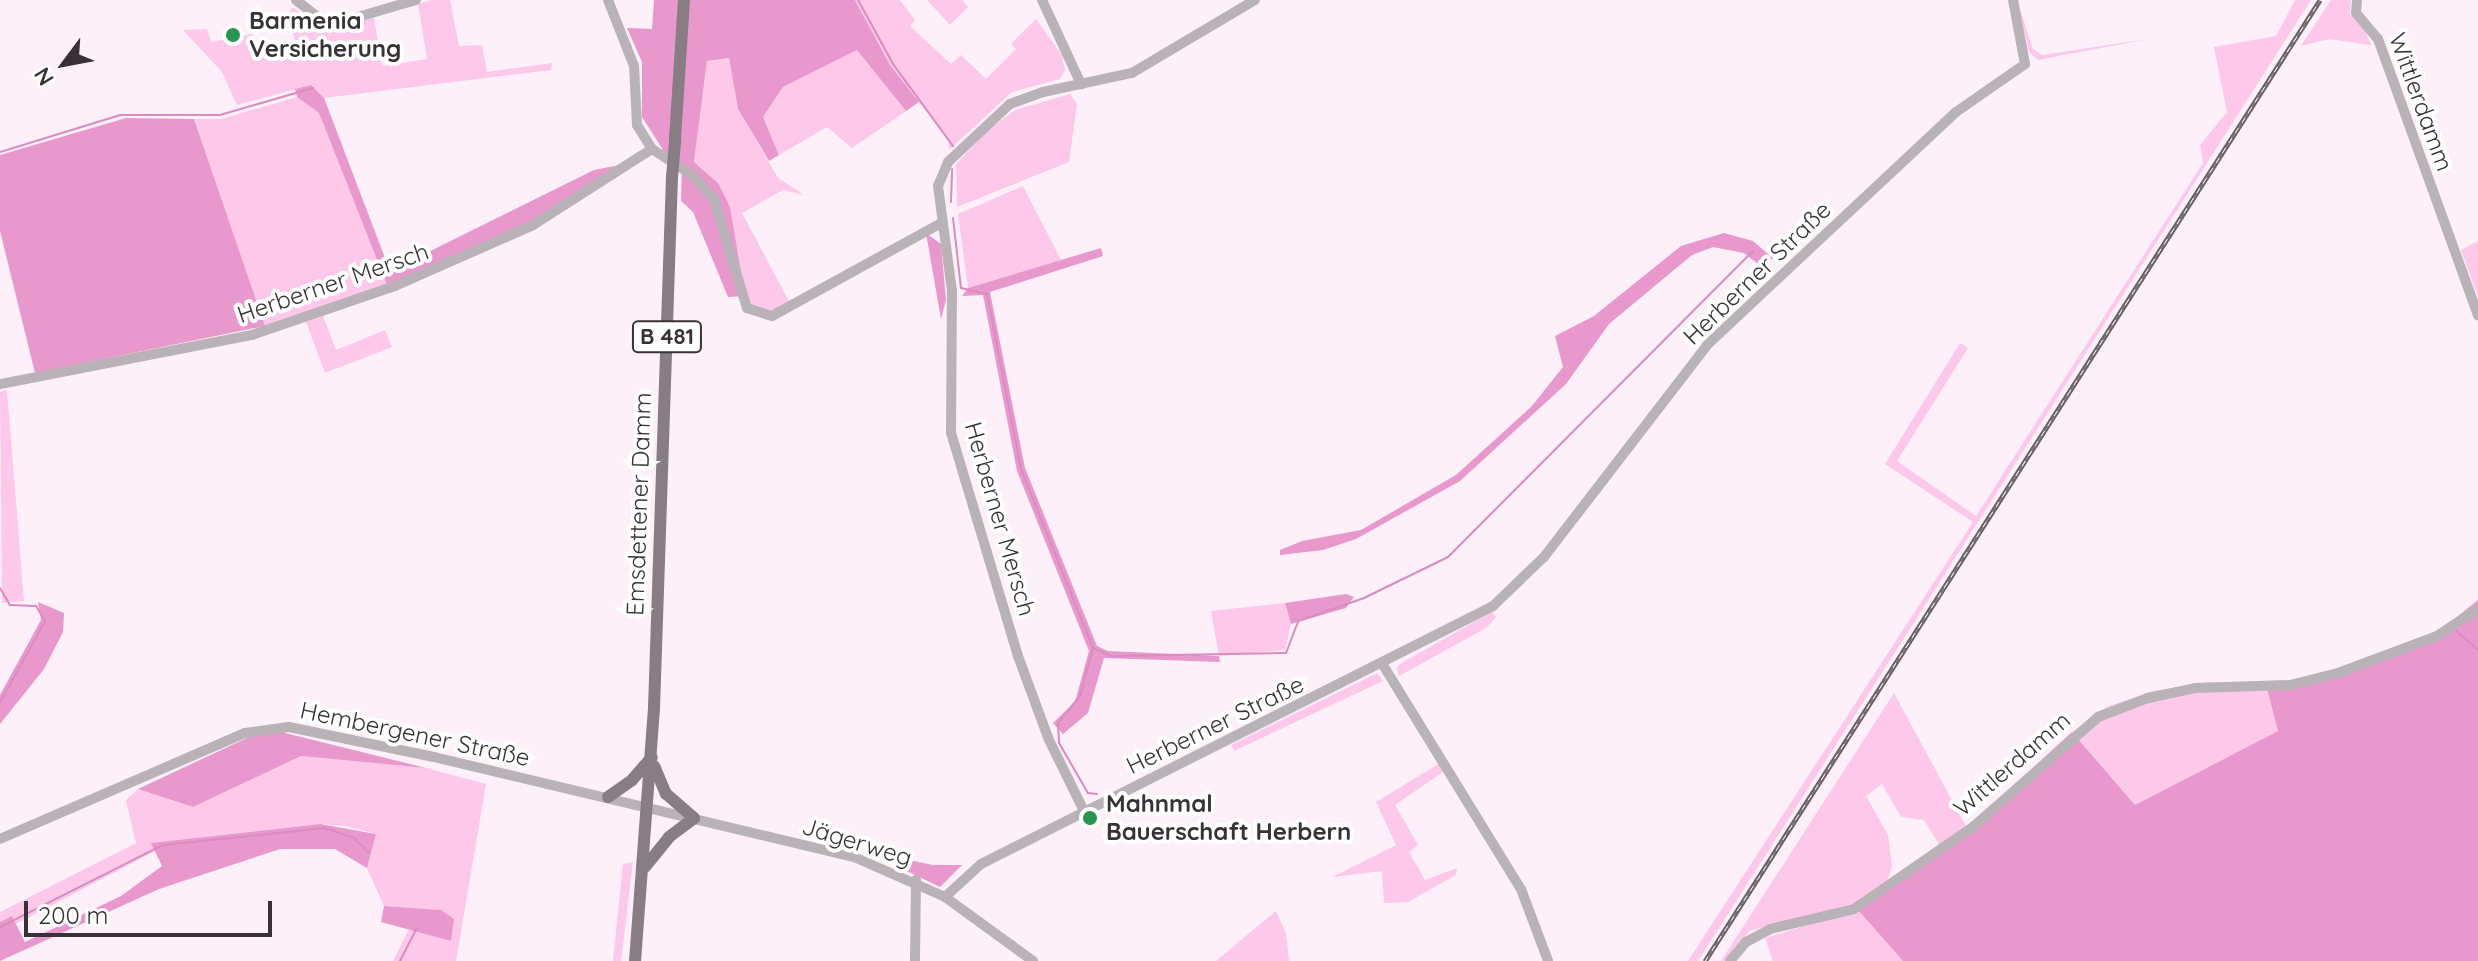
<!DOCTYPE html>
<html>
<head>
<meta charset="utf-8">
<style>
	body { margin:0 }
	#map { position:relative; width:2478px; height:961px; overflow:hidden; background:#fef0f8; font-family:Quicksand,sans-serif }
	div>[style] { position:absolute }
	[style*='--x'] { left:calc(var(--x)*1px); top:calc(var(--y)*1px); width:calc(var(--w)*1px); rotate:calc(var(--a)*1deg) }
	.green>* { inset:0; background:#fdc8e9 }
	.forest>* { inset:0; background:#e898cd }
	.stream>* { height:2px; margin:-1px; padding:0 1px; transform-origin:1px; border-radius:1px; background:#da8bbf }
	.minor>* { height:10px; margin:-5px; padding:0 5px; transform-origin:5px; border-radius:5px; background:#b9b3b7 }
	.major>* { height:12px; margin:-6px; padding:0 6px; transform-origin:6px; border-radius:6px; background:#877d83 }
	.rail>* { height:5px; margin-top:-2.5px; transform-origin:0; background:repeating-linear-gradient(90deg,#fff 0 6px,#676064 0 12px); box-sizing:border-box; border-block:2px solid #676064 }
	.major-bridge>* { height:12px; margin:-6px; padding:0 6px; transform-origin:6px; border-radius:6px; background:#877d83 }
	.dots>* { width:22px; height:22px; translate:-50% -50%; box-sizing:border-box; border:4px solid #fff; border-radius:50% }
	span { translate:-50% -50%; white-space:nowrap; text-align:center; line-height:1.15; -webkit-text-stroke:8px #fff; paint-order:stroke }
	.shield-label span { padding:2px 6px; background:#fff; border:2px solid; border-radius:6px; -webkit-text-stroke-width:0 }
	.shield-label { font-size:22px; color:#383236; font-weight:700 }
	.poi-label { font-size:24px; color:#383236; font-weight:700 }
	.left { translate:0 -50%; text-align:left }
	.street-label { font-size:24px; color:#383236 }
	.north { position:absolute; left:24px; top:24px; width:80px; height:80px; -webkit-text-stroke:6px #fff; paint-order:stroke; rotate:238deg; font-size:22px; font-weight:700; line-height:32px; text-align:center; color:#383236 }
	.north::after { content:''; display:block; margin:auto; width:28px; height:36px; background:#383236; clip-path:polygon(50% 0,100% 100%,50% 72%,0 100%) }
	.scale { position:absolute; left:24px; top:901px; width:248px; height:36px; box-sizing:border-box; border:4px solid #383236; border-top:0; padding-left:10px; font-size:24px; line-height:28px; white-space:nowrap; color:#383236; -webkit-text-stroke:6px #fff; paint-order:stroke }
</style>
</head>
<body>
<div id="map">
	<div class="green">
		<div style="clip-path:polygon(431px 0,450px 0,459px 46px,482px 45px,487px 72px,552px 63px,551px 70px,324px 98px,311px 85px,237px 105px,222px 72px,183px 30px,207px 29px,211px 42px,252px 34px,257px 51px,295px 40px,287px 15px,293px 8px,328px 27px,374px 18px,382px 66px,427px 59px,418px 4px)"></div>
		<div style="clip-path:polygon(855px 0,900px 0,915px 20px,910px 26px,951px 64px,961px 55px,986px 79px,1016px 49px,1011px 44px,1036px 19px,1062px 55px,1065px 70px,1060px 79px,1012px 92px,949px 150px,949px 140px,890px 65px)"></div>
		<div style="clip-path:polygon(927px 0,962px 0,968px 7px,950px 25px)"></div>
		<div style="clip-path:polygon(2017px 0,2033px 49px,2042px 55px,2148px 39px,2038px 60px,2029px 52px)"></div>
		<div style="clip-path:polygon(2295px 0,2311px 0,1698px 961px,1688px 961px,1973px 522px,1885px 464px,1960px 343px,1968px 348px,1897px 461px,1976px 516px,2203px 163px,2200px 145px,2227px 112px,2214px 47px,2276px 36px)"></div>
		<div style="clip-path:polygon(2331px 0,2351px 0,2350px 14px,2365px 30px,2371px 45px,2329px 39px,2301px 46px)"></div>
		<div style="clip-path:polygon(857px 50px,906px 111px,852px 148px,827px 127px,779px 155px,763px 117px,783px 87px)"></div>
		<div style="clip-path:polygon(729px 58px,738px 109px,778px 178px,804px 195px,783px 190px,742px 213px,790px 303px,772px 311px,750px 306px,718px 183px,694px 162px,707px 61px)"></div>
		<div style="clip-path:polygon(1070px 94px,1077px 104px,1069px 162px,957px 207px,956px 164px,987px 131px,1015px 110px)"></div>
		<div style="clip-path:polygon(297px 97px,319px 113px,387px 285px,265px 326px,194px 119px,221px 119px)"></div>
		<div style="clip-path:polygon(1023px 186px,1061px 260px,968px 288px,958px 214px)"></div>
		<div style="clip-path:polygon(2478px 241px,2478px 297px,2461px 250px)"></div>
		<div style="clip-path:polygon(323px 316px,336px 350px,385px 330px,392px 347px,325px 373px,306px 322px)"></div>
		<div style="clip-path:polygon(7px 390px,24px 601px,2px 603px,0 392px)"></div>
		<div style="clip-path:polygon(1285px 603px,1291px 624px,1285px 650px,1219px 656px,1211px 611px)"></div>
		<div style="clip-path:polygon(1492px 612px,1496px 617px,1486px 628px,1399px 676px,1397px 667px,1403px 662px)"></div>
		<div style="clip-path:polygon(1377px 673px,1383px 681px,1234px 751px,1231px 745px)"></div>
		<div style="clip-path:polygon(2210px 682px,2266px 685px,2278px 731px,2135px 805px,2072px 732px,2106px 707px,2153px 691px)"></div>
		<div style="clip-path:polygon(1894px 693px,1967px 828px,1940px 846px,1924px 820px,1901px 817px,1882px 784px,1866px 796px,1888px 835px,1892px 867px,1885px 887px,1867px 900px,1749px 931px,1728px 961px,1721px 961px)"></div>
		<div style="clip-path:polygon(301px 756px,426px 768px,486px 784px,456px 961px,393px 961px,409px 929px,450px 941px,441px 910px,384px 906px,367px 868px,376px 834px,346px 826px,320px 824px,152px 843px,155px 851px,16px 924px,12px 917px,0 922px,0 912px,136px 843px,126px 800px,138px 789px,193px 807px)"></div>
		<div style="clip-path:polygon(1440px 763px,1446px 770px,1395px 805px,1418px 845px,1409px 852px,1425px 880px,1457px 868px,1456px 875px,1408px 902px,1384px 903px,1382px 871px,1332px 877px,1396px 845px,1376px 802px)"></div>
		<div style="clip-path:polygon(633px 862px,621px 961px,613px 961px,623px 864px)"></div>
		<div style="clip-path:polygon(1858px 910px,1903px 961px,1773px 961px,1765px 938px)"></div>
		<div style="clip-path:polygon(1276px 911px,1286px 934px,1289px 961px,1216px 961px)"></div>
	</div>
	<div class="forest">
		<div style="clip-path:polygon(654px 0,855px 0,890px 65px,919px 102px,906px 111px,857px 50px,783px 87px,763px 117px,779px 155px,769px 161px,738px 109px,729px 58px,707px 61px,694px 162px,718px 183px,730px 207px,745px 296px,728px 297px,693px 212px,681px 201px,682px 164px,665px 153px,642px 117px,642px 62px,627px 28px,652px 29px)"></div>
		<div style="clip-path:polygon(311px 85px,324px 98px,390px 271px,594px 170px,625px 164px,534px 221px,387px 285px,319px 113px,297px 97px,295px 89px)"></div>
		<div style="clip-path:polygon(126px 118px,194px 119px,265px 326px,35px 373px,0 231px,0 155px)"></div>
		<div style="clip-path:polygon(926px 233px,941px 244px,946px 300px,941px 319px)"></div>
		<div style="clip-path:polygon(1724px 233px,1753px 241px,1773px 258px,1763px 268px,1744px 253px,1713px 247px,1692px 255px,1609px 324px,1566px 384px,1460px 481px,1356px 539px,1323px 550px,1280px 555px,1280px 550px,1302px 541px,1361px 530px,1456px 475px,1532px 406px,1563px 367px,1555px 336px,1594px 316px,1681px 246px)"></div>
		<div style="clip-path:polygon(1101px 248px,1103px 256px,990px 292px,1025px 468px,1097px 646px,1108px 651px,1219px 656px,1220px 662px,1104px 658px,1088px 713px,1063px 734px,1053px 723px,1075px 702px,1089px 651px,1017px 471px,983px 295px,962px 296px,968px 288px)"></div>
		<div style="clip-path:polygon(1346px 594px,1354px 597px,1346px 608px,1291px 624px,1285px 603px)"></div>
		<div style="clip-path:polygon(2478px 600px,2478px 961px,1903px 961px,1858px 910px,1967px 828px,2072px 732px,2135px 805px,2278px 731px,2266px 685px,2331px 673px,2437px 633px)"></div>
		<div style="clip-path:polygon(38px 602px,64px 613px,63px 632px,44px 669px,0 724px,0 695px,41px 620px)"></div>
		<div style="clip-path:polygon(281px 732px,426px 768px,301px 756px,193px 807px,138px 789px,249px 737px)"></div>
		<div style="clip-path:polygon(320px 824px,376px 834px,367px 868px,335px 849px,280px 849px,159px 889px,0 961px,0 922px,12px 916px,25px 942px,121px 896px,162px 866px,151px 843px)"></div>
		<div style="clip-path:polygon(885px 855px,933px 865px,962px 865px,940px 887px,890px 863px)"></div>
		<div style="clip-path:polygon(384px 906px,441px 910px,454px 919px,451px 941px,381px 922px)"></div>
	</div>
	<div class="stream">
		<div style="--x:858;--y:0;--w:73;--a:61.3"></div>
		<div style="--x:893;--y:64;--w:102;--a:53.8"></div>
		<div style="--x:0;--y:152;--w:126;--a:-17.1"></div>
		<div style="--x:120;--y:115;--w:100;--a:0"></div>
		<div style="--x:220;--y:115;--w:97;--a:-16.2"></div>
		<div style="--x:951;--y:202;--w:33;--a:-88"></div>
		<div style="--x:953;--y:218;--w:70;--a:83.5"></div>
		<div style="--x:961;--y:288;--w:27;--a:13"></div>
		<div style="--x:987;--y:294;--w:178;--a:79"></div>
		<div style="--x:1021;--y:469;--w:193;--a:68.1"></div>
		<div style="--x:1093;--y:648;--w:50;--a:105.2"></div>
		<div style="--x:1080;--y:696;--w:35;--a:129"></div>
		<div style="--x:1058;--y:723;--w:20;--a:87"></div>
		<div style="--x:1059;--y:743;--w:58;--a:59.9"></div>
		<div style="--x:1088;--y:793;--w:9;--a:6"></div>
		<div style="--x:0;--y:588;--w:20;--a:60"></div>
		<div style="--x:10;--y:605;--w:26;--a:2"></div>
		<div style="--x:36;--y:606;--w:17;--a:59"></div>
		<div style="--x:45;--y:621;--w:94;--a:118.8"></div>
		<div style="--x:2453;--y:628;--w:33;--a:41"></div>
		<div style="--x:1093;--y:648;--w:20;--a:24"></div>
		<div style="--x:1111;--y:656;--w:175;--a:-1"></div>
		<div style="--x:1286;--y:653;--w:34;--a:-69"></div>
		<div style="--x:1298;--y:621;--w:70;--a:-19.2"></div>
		<div style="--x:1364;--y:598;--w:93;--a:-26"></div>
		<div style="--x:1448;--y:557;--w:432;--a:-45.1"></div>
		<div style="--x:0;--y:927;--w:182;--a:-26.7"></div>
		<div style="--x:163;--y:845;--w:162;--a:-6"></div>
		<div style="--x:324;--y:828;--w:32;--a:18"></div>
		<div style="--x:354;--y:838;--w:21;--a:45"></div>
		<div style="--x:400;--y:961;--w:37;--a:-63"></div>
	</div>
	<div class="minor">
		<div style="--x:296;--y:0;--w:29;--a:38"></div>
		<div style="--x:319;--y:18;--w:25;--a:7"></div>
		<div style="--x:344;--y:21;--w:75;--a:-16.3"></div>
		<div style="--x:608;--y:0;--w:71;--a:68.5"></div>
		<div style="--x:634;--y:66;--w:59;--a:87.1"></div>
		<div style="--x:637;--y:125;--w:28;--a:58"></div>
		<div style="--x:652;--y:149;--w:48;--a:33"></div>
		<div style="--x:692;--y:175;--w:33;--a:47"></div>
		<div style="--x:714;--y:199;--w:114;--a:73.2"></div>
		<div style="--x:747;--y:308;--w:26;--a:18"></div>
		<div style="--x:772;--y:316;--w:193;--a:-28.8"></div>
		<div style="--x:1042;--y:0;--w:93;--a:65.1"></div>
		<div style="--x:2357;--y:0;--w:13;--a:94"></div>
		<div style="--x:2356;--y:13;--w:34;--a:50"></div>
		<div style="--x:2378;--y:39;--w:294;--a:70.1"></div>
		<div style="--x:0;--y:384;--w:257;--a:-11"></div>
		<div style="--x:252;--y:335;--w:151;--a:-18.9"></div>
		<div style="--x:395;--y:286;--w:151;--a:-23.8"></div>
		<div style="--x:533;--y:225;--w:141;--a:-32.6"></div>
		<div style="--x:1383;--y:665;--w:263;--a:58.4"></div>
		<div style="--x:1521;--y:889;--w:77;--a:69.4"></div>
		<div style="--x:1084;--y:811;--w:79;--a:-116.2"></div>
		<div style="--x:1049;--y:740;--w:90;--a:-110.3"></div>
		<div style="--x:1018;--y:656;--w:233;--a:-106.7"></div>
		<div style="--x:951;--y:433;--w:142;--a:-89.6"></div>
		<div style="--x:952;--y:291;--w:106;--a:-97.6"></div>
		<div style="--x:938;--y:186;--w:26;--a:-67"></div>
		<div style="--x:948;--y:162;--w:85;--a:-43.1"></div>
		<div style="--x:1010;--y:104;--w:35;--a:-20"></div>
		<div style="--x:1043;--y:92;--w:91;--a:-12.1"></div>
		<div style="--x:1132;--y:73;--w:143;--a:-30.7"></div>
		<div style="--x:0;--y:839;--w:267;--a:-23.4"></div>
		<div style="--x:245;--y:733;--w:44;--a:-7.8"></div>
		<div style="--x:289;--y:727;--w:148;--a:11.7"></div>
		<div style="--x:434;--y:757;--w:432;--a:13.4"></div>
		<div style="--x:854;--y:857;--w:99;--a:23.7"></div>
		<div style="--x:945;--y:897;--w:109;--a:36"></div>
		<div style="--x:945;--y:897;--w:49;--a:-42.5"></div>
		<div style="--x:981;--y:864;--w:573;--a:-26.74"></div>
		<div style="--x:1493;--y:606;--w:71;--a:-43.9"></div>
		<div style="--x:1544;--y:557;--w:267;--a:-52.4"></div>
		<div style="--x:1707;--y:345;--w:341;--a:-43.1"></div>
		<div style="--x:1956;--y:112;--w:84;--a:-34.8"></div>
		<div style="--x:2025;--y:64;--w:65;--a:-100.6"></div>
		<div style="--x:915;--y:961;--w:81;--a:-89.3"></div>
		<div style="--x:1730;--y:961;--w:25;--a:-50"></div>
		<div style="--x:1746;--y:942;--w:27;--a:-28"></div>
		<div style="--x:1770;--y:929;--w:86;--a:-13.4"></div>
		<div style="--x:1854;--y:909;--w:145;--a:-34.6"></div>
		<div style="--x:1973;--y:827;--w:167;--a:-41.3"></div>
		<div style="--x:2098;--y:717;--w:53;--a:-20.8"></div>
		<div style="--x:2148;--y:698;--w:48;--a:-12"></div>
		<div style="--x:2195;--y:688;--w:95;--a:-1.8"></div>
		<div style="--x:2290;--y:685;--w:49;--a:-14"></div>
		<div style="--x:2338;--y:673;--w:106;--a:-20.5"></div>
		<div style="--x:2437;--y:636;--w:49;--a:-33.4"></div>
	</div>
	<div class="major">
		<div style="--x:675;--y:139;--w:139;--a:-86.3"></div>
		<div style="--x:608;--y:797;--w:29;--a:-35"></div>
		<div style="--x:632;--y:780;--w:30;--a:-49"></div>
		<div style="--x:645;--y:867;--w:38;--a:-51"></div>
		<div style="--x:669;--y:837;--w:31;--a:-37"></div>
		<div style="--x:694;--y:818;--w:37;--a:-139"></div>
		<div style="--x:666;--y:794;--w:30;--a:-113"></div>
		<div style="--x:635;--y:961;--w:254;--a:-85.7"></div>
		<div style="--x:654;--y:708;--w:531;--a:-88.06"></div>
	</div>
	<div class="rail">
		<div style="--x:1705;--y:961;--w:1141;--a:-57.38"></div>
	</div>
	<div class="major-bridge">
		<div style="--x:672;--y:177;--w:38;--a:-85"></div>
	</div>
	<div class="dots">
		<div style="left:233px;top:35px;background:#29964f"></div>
		<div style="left:1090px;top:818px;background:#29964f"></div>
	</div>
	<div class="shield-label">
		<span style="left:667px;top:337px">B 481</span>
	</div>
	<div class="poi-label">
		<span class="left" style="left:249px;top:35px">Barmenia<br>Versicherung</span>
		<span class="left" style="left:1106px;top:818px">Mahnmal<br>Bauerschaft Herbern</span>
	</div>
	<div class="street-label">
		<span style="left:2421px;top:102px;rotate:70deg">Wittlerdamm</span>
		<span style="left:1757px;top:273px;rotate:-44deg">Herberner Straße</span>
		<span style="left:333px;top:283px;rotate:-19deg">Herberner Mersch</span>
		<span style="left:639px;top:504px;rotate:-88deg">Emsdettener Damm</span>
		<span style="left:1000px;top:519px;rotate:74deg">Herberner Mersch</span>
		<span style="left:1215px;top:725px;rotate:-26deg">Herberner Straße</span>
		<span style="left:415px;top:734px;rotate:12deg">Hembergener Straße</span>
		<span style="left:2012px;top:764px;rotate:-41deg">Wittlerdamm</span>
		<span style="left:857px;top:842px;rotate:17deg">Jägerweg</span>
	</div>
	<div class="north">N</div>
	<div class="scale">200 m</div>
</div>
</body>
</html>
